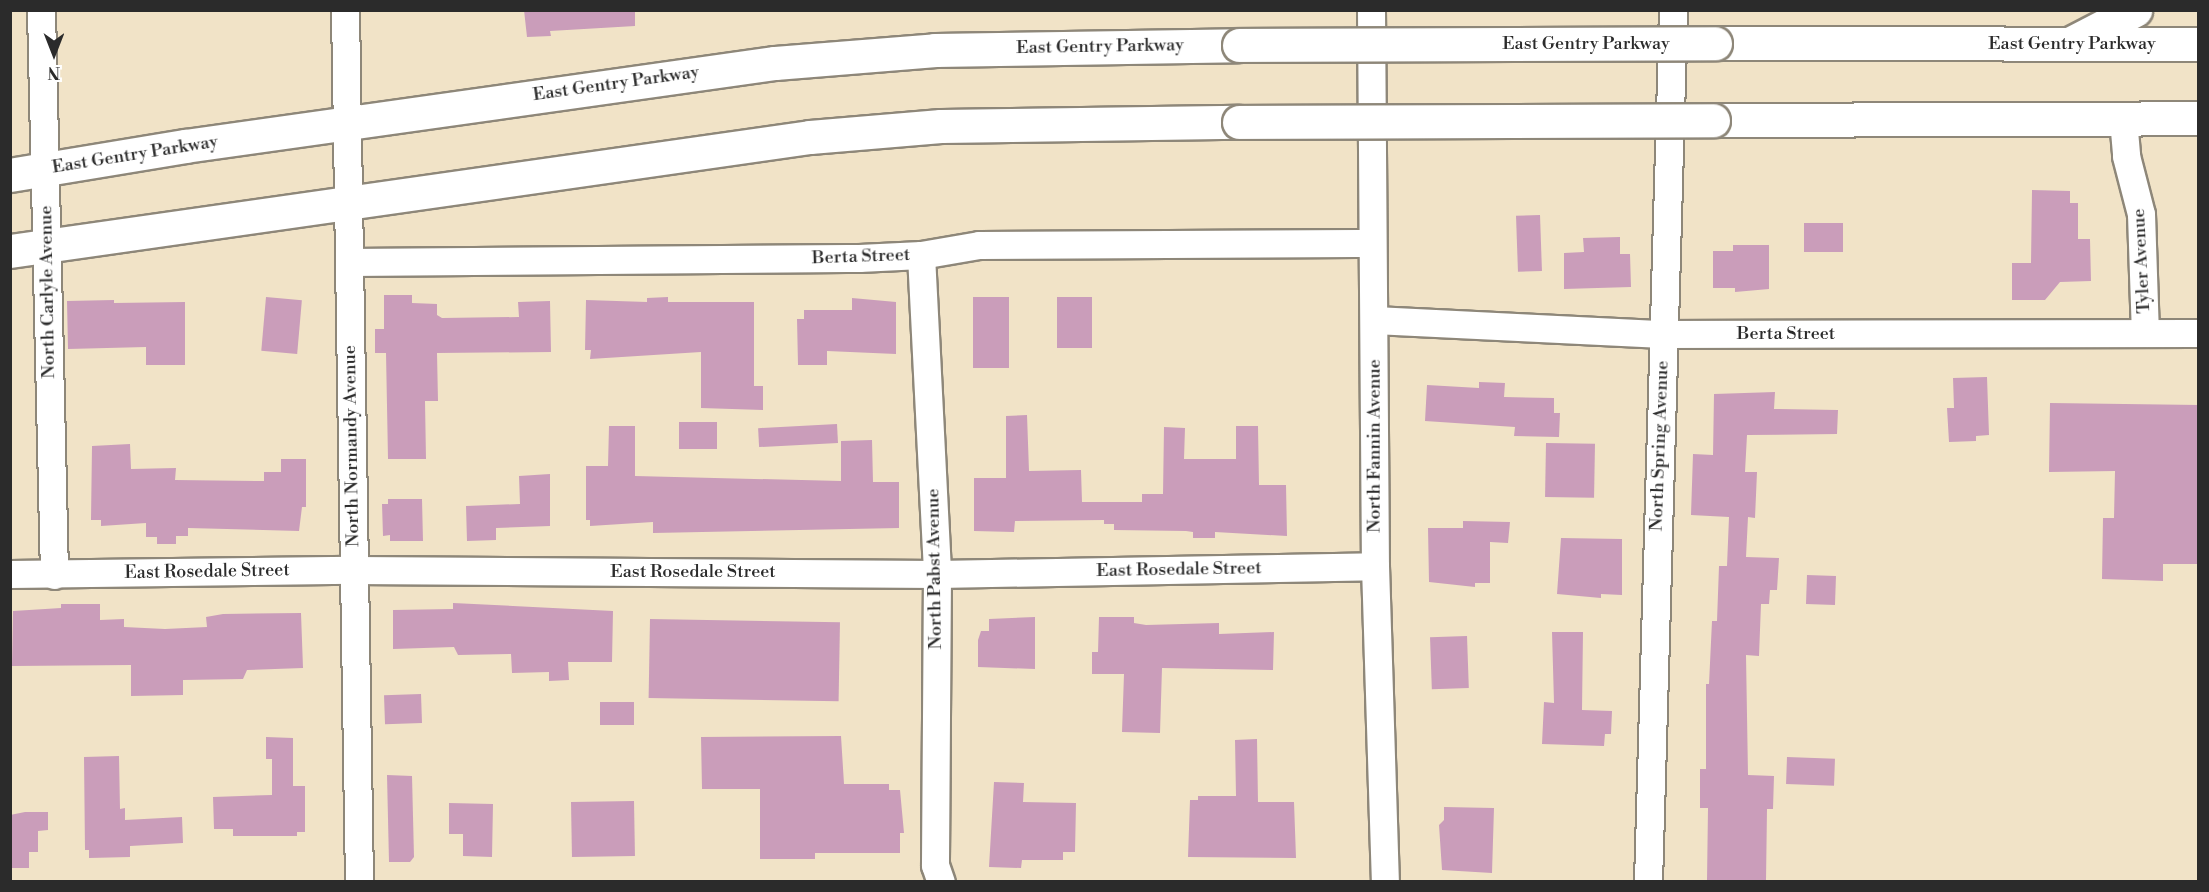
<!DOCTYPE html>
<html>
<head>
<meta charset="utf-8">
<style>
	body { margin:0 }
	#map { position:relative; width:2209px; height:892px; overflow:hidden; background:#f1e3c7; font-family:"Libre Bodoni",serif }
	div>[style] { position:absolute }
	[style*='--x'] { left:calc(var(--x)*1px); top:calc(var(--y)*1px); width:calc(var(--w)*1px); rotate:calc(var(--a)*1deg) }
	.building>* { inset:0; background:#ca9dba; transform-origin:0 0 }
	.roads { filter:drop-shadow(2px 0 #8e8779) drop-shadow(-2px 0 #8e8779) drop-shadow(0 2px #8e8779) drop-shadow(0 -2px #8e8779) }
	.minor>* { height:27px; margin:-13.5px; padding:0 13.5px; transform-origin:13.5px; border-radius:13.5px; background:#fff }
	.major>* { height:33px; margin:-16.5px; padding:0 16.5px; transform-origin:16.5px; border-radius:16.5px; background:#fff }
	.bridges { filter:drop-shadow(2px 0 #8e8779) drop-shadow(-2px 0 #8e8779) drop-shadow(0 2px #8e8779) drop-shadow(0 -2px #8e8779) }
	.major-bridge>* { height:33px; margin:-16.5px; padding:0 16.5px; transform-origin:16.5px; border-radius:16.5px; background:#fff }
	span { translate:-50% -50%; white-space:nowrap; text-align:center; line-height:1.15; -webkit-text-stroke:6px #fff; paint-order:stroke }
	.street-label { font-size:18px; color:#2b2b2b }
	.frame { position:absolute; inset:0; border:12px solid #2b2b2b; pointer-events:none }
	.north { position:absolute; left:24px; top:24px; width:60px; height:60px; -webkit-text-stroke:4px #fff; paint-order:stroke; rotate:180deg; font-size:16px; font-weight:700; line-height:24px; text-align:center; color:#2b2b2b }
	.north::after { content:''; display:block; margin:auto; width:21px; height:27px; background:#2b2b2b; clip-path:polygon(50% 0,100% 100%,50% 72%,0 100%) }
</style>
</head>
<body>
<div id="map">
	<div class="building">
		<div style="clip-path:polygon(524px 10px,635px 10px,635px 26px,550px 31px,551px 36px,527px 37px)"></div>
		<div style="clip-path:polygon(2032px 190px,2070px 191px,2070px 203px,2078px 203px,2078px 239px,2090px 239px,2091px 281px,2060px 282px,2045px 300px,2012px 300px,2012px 263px,2031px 263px)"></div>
		<div style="left:1540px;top:215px;width:56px;height:24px;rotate:88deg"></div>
		<div style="left:1804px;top:223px;width:39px;height:29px"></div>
		<div style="clip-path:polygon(1620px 237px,1620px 254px,1630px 254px,1631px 287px,1564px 289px,1564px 253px,1584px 252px,1583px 238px)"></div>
		<div style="clip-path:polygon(1733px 245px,1769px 245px,1769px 289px,1735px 292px,1735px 288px,1713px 288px,1713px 251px,1733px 251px)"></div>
		<div style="clip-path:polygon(384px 295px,412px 295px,412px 303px,437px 304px,437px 315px,442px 318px,519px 317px,518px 302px,550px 301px,551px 352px,437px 353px,438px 401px,425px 401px,426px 459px,388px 459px,386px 353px,375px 353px,375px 329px,384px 329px)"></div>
		<div style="left:266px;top:297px;width:36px;height:54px;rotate:5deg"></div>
		<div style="clip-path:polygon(668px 297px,668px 302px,754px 302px,754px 386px,763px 386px,763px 410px,701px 408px,701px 352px,590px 359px,591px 350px,585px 350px,586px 300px,647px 302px,647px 298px)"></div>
		<div style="left:973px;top:297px;width:36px;height:71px"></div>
		<div style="left:1057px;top:297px;width:35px;height:51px"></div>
		<div style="clip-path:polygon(852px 298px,896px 302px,896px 354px,827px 351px,827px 365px,798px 365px,797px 319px,804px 319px,804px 310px,852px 310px)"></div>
		<div style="clip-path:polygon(114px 300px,114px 303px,185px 302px,185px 365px,146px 365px,146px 347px,68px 349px,67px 301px)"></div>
		<div style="clip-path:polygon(1987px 377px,1989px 435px,1976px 436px,1976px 441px,1949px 442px,1947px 408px,1954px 408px,1953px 378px)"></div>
		<div style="clip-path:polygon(1479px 382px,1505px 383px,1504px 397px,1554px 398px,1554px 413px,1560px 413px,1559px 437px,1514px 436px,1515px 427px,1425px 421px,1427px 385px,1479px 388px)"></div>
		<div style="clip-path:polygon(1775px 392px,1774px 409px,1838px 410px,1837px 434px,1747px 435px,1745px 472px,1757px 472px,1755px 518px,1748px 517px,1746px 557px,1779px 558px,1777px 590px,1770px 590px,1769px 604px,1761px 604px,1759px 656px,1746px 655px,1748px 775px,1774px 776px,1773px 809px,1767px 809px,1766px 881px,1707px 880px,1708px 808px,1700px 808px,1700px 769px,1706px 769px,1706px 684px,1709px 684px,1712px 621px,1717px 621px,1719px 566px,1727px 566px,1729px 517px,1691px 515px,1693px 454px,1713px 455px,1714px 394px)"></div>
		<div style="clip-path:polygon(2050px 403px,2199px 405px,2199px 564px,2163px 564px,2163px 581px,2102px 579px,2103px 518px,2114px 518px,2115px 471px,2049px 472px)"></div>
		<div style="clip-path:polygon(1027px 415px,1029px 471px,1081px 470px,1082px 502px,1142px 502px,1142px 494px,1163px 494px,1164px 427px,1185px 428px,1184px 459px,1236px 459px,1236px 426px,1258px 426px,1259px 485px,1286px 485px,1287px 536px,1215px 532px,1215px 538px,1193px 538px,1193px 532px,1186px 531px,1114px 530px,1114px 524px,1104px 524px,1104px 520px,1015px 521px,1014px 532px,974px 531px,974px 478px,1006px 478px,1006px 416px)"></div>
		<div style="left:717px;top:422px;width:27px;height:38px;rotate:90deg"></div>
		<div style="left:837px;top:424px;width:19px;height:79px;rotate:87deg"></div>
		<div style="clip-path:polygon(609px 426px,635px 426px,635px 476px,841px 481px,841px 441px,872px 440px,873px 482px,899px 482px,899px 528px,653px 533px,653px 522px,590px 526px,590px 520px,586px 520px,586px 466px,608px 466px)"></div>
		<div style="left:1546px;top:443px;width:49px;height:54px;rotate:1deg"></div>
		<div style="clip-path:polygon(130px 444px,131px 469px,176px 468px,175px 480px,264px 481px,264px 472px,281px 472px,281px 459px,306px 459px,306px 507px,302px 507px,299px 531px,188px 528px,188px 536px,176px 536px,176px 544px,157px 544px,157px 537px,146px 537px,146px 523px,101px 526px,101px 520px,91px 520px,92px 446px)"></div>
		<div style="clip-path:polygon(550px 474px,550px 526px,496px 528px,496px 540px,467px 541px,466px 506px,520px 504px,519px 476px)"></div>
		<div style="clip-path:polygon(388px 499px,422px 499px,423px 541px,390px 541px,390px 535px,383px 536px,382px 504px,388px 504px)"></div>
		<div style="clip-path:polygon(1463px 521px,1510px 522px,1508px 543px,1490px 542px,1490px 583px,1475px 583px,1475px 587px,1429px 582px,1428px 528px,1463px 528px)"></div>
		<div style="clip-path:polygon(1561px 538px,1622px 539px,1622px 595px,1601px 594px,1601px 598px,1557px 594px)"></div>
		<div style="left:1807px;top:575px;width:29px;height:29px;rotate:2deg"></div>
		<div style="clip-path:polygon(453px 603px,613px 611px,612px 662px,568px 662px,569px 680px,549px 681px,549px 672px,512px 673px,511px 654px,458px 655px,454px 647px,393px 649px,393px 610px,453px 609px)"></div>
		<div style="clip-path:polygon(61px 604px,100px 604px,100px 620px,124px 619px,124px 627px,165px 629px,207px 627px,206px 617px,223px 614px,301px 613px,303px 668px,247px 670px,243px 679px,183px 680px,183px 695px,131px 696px,131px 665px,12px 666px,13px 611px,61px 608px)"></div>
		<div style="clip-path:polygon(1035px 617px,1035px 669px,978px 667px,978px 640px,981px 631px,989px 631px,989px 619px)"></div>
		<div style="clip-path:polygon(1099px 617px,1134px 617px,1134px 623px,1146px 625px,1219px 623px,1219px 634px,1274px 632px,1273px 670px,1162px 668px,1160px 733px,1122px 732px,1124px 674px,1092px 674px,1092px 652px,1098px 652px)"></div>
		<div style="left:650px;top:619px;width:190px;height:79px;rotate:1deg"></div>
		<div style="clip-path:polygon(1552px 632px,1583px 632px,1582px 710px,1612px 711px,1611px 734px,1605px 734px,1604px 746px,1542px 744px,1544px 702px,1554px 703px)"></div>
		<div style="left:1467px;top:636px;width:52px;height:37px;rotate:88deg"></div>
		<div style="left:421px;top:694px;width:29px;height:37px;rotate:88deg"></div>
		<div style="left:600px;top:702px;width:34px;height:23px"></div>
		<div style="clip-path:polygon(841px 736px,844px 784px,889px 784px,889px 790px,900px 790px,904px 833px,900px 833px,900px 853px,815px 853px,815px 859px,760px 859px,760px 789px,702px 789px,701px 737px)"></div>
		<div style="clip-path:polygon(266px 737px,293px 738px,293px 786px,305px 786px,305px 832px,297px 832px,297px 836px,233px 836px,233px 829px,214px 829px,213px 797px,272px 795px,272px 759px,266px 759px)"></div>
		<div style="clip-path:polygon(1257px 739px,1258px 802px,1294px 802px,1296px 858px,1188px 857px,1190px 800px,1198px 800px,1198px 796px,1236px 796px,1235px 740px)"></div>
		<div style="clip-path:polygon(119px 756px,120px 809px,125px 808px,125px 820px,182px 817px,183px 843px,130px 846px,130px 857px,89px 858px,89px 850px,85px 850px,84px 757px)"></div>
		<div style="left:1787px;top:757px;width:48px;height:27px;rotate:2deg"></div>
		<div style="clip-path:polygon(387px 775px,412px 776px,414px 857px,410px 862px,389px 862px)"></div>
		<div style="clip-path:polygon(994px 782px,1024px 783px,1023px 802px,1076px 803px,1075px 852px,1063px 852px,1063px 860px,1022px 860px,1021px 868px,989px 867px)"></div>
		<div style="left:634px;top:801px;width:55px;height:63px;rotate:89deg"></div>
		<div style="clip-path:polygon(449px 803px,493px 804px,492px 857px,463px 856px,463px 834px,449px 834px)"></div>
		<div style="clip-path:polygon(1444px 807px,1494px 808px,1492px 873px,1442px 870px,1439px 825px,1444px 820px)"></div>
		<div style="clip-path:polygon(25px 812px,48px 812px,48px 830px,38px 831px,38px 852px,29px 852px,29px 868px,10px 868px,10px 815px)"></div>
	</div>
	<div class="roads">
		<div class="minor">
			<div style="--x:41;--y:10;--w:565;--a:88.68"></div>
			<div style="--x:345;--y:10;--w:872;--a:89.08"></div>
			<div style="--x:1371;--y:10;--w:556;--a:89.59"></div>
			<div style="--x:1375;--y:566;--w:316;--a:88.2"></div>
			<div style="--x:2123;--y:119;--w:37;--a:85"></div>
			<div style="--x:2126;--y:156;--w:60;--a:75.5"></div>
			<div style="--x:2141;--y:214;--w:119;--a:88.1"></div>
			<div style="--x:921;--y:255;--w:319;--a:87.1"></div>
			<div style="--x:937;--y:574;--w:291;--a:90.4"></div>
			<div style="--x:935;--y:865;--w:18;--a:71"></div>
			<div style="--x:349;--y:262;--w:510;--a:-0.45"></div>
			<div style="--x:859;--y:258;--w:62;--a:-2.8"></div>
			<div style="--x:921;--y:255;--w:59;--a:-9.8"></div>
			<div style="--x:979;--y:245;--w:392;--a:-0.3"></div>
			<div style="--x:1374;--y:320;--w:289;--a:2.8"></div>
			<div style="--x:1663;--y:334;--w:535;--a:-0.11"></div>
			<div style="--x:10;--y:574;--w:343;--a:-0.7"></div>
			<div style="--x:353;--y:570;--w:584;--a:0.39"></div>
			<div style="--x:937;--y:574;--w:438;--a:-1"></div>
			<div style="--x:1648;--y:882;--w:872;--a:-88.36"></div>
		</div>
		<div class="major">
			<div style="--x:2073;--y:42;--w:70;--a:-27.3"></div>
			<div style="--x:1715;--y:43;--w:483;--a:0.1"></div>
			<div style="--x:1713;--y:120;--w:485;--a:-0.2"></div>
			<div style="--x:10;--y:175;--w:177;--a:-9.4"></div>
			<div style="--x:185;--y:146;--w:596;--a:-8.01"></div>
			<div style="--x:775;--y:63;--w:161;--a:-4.6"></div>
			<div style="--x:935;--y:50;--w:304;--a:-0.9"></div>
			<div style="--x:10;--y:251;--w:808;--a:-8.11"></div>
			<div style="--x:810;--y:137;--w:131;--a:-4.8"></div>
			<div style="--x:941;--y:126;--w:298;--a:-0.8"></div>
		</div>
	</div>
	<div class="bridges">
		<div class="major-bridge">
			<div style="--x:1239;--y:45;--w:476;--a:-0.2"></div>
			<div style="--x:1239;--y:122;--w:474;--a:-0.2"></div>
		</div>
	</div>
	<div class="street-label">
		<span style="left:1586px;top:44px">East Gentry Parkway</span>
		<span style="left:2072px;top:44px">East Gentry Parkway</span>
		<span style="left:1100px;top:47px;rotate:-1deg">East Gentry Parkway</span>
		<span style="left:616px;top:84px;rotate:-8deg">East Gentry Parkway</span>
		<span style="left:135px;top:155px;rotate:-9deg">East Gentry Parkway</span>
		<span style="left:861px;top:257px;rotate:-2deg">Berta Street</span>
		<span style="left:2142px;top:261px;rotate:-93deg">Tyler Avenue</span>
		<span style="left:48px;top:292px;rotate:-91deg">North Carlyle Avenue</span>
		<span style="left:1786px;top:334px">Berta Street</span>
		<span style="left:352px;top:446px;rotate:-91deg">North Normandy Avenue</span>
		<span style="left:1375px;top:446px;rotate:-90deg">North Fannin Avenue</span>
		<span style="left:1660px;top:446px;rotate:-88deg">North Spring Avenue</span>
		<span style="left:935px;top:569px;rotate:-91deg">North Pabst Avenue</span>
		<span style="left:1179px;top:570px;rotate:-1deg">East Rosedale Street</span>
		<span style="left:207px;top:572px;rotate:-1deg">East Rosedale Street</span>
		<span style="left:693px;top:572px">East Rosedale Street</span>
	</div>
	<div class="frame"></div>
	<div class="north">N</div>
</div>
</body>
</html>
